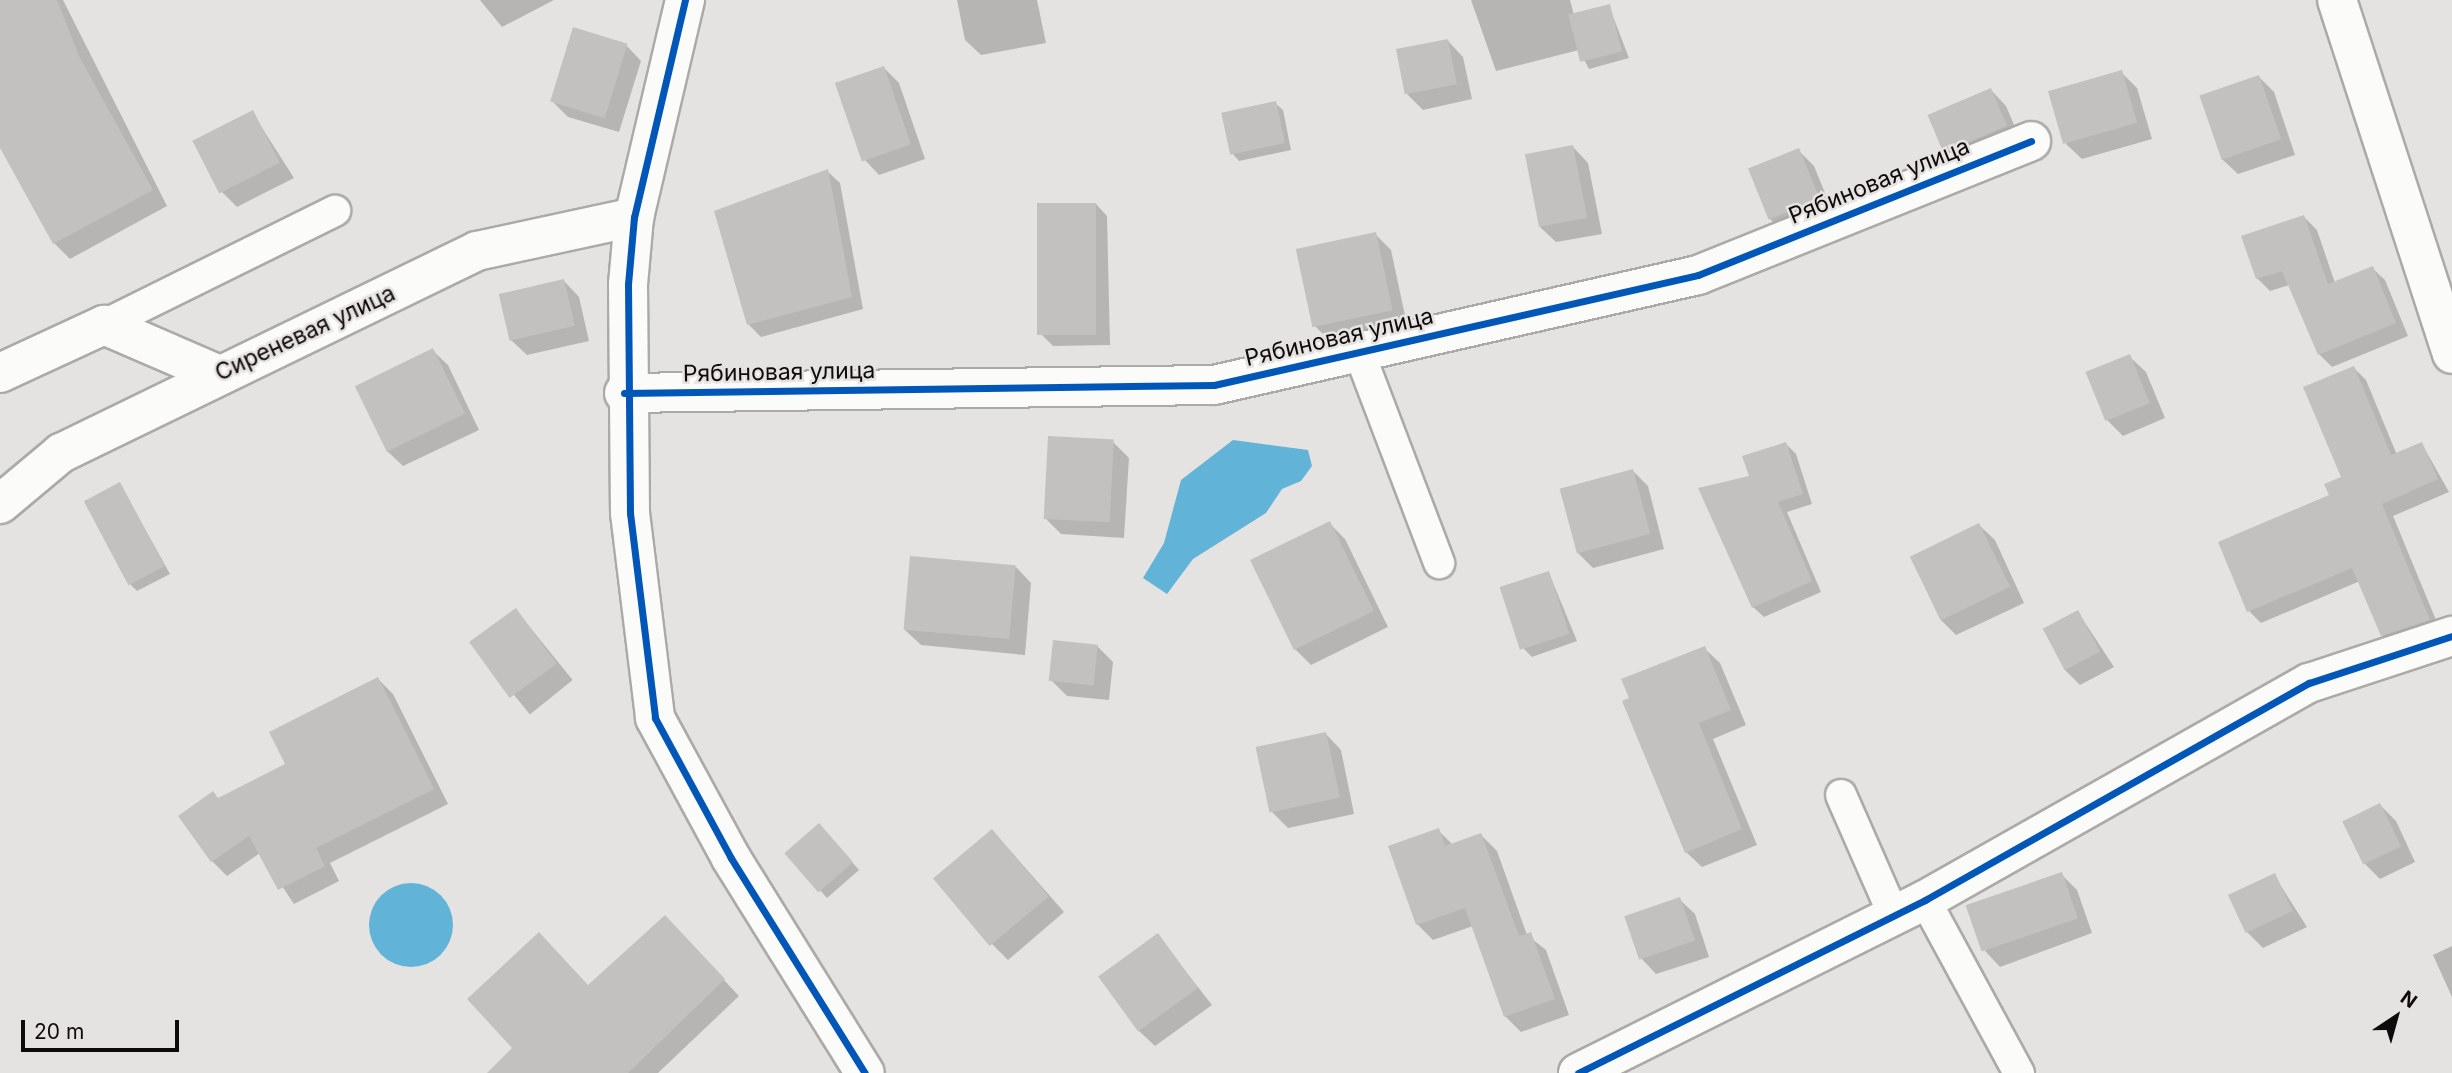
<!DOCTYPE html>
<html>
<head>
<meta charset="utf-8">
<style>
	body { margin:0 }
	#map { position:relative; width:2452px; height:1073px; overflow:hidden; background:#e5e3e1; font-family:Inter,sans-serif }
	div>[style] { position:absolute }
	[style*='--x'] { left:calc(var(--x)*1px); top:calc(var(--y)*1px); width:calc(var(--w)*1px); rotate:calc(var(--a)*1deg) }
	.water>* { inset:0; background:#62b3d8 }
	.round { border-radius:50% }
	.shadow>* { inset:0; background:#0003; transform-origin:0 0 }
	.building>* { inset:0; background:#c3c1c0; transform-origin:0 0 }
	.roads { filter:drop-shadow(2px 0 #acaaa9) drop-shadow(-2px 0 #acaaa9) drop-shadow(0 2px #acaaa9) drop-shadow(0 -2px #acaaa9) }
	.lane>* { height:30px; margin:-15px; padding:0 15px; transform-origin:15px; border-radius:15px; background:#fbfbfa }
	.street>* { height:38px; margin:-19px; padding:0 19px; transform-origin:19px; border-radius:19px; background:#fbfbfa }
	.cycleway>* { height:7px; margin:-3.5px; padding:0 3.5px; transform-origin:3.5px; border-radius:3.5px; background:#0057b8 }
	span { translate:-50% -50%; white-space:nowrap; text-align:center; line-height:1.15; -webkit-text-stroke:5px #e6e2e0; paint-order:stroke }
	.street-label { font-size:23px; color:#0d0b0b }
	.north { position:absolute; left:2361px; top:982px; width:70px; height:70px; -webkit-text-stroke:5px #e6e2e0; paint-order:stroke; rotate:36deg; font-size:19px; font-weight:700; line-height:28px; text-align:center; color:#0d0b0b }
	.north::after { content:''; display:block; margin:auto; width:24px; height:32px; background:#0d0b0b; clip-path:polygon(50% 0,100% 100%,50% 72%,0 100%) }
	.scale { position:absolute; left:21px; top:1020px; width:158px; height:32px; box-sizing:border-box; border:4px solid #0d0b0b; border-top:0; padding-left:9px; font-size:21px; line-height:24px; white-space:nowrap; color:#0d0b0b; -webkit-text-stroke:5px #e6e2e0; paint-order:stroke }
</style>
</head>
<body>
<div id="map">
	<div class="water">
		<div style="clip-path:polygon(1233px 440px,1308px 450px,1312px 466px,1301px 481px,1282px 489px,1266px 513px,1193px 559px,1167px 594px,1143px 578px,1164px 543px,1181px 480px)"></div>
		<div class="round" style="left:369px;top:883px;width:84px;height:84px"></div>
	</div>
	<div class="shadow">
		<div style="clip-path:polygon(0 0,63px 0,167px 206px,70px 259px,54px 243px,10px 162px,0 122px)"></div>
		<div style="clip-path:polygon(480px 0,554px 0,502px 27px)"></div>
		<div style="clip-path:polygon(957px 0,1037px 0,1046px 43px,981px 55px,965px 40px)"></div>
		<div style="clip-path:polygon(1471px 0,1570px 0,1574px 15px,1609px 6px,1629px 58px,1589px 69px,1579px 50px,1496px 71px)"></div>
		<div style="clip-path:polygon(1448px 41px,1463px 57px,1472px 99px,1423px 110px,1407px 94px)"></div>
		<div style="clip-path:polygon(626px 45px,641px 61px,619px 132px,568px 117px,552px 101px)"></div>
		<div style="clip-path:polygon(884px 68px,899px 83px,925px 159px,879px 175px,864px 159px,838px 83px)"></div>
		<div style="clip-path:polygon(2121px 72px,2137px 88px,2152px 139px,2082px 159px,2066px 144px)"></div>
		<div style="clip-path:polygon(2259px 77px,2274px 92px,2295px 155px,2238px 174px,2222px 159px)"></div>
		<div style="clip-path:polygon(1991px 90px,2006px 106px,2021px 141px,1959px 166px,1944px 151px,1929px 115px)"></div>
		<div style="clip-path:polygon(1275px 103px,1283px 110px,1291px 150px,1239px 161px,1232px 153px)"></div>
		<div style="clip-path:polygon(252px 112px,294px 178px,237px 207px,221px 191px)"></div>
		<div style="clip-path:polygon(1573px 147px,1588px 163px,1602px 234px,1556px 242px,1540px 227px)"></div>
		<div style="clip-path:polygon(1798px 150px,1814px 166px,1834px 215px,1785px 234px,1770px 219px,1750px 170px)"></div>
		<div style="clip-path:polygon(827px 171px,840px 183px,863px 309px,761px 337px,749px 325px,716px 212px)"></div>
		<div style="clip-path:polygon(1096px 204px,1107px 216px,1110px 345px,1053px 346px,1041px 334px)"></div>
		<div style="clip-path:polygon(2304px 217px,2317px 230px,2335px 283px,2372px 268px,2385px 280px,2408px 336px,2332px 367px,2319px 354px,2290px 285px,2270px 291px,2257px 278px)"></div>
		<div style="clip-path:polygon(1375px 234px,1391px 250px,1407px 325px,1330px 341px,1314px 325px)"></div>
		<div style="clip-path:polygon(564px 281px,579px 297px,589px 341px,527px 355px,511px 340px)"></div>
		<div style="clip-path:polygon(432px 350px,448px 365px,479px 430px,403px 466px,387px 451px)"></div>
		<div style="clip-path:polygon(2130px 357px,2146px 372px,2165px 418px,2123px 436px,2107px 420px)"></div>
		<div style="clip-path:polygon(2354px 368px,2366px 380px,2397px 455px,2422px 444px,2449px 492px,2393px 516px,2441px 632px,2395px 648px,2382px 635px,2360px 581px,2261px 623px,2249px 611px,2343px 478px)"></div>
		<div style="clip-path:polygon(1113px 442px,1129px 458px,1124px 538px,1061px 534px,1045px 518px)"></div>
		<div style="clip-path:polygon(1786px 444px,1796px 454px,1812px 504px,1787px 512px,1821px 592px,1764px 617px,1753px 607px,1751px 477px)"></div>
		<div style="clip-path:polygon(1633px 471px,1648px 486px,1664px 549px,1593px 568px,1577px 552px)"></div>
		<div style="clip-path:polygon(120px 484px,170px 574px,137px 591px,129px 583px)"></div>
		<div style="clip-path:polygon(1329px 523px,1345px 539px,1388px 627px,1311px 665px,1295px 649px)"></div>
		<div style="clip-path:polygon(1979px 525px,1995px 540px,2024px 603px,1956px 635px,1940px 619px,1911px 557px)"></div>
		<div style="clip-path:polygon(1016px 567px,1031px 583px,1025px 655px,921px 645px,905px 630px)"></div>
		<div style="clip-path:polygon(1549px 573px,1577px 641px,1532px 657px,1524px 649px)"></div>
		<div style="left:516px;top:610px;width:90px;height:55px;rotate:51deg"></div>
		<div style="clip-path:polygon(2078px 612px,2114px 667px,2080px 685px,2064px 669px)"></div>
		<div style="clip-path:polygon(1097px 646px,1113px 662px,1109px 700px,1067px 696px,1051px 680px)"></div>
		<div style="clip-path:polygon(1704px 648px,1720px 663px,1746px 725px,1713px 739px,1757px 845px,1702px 867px,1686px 852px)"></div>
		<div style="clip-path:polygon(378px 679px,393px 694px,448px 804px,330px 863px,339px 881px,294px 904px,260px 853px,227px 876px,212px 861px,219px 799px,287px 765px)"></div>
		<div style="clip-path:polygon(1326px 734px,1341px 750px,1354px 814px,1288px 828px,1272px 812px)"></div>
		<div style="clip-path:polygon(2380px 805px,2396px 821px,2415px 862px,2380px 879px,2364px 863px)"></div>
		<div style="clip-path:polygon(1438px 830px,1453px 845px,1481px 835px,1497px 851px,1527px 935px,1546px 950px,1569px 1015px,1521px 1032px,1505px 1016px,1473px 926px,1433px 940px,1417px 924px)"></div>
		<div style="clip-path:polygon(827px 833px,859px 870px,827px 898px,787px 853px)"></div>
		<div style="clip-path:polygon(1007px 847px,1064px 912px,1008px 960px,992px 944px)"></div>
		<div style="clip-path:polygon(2061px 874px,2077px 890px,2092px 933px,2000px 967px,1985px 951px)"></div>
		<div style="clip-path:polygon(2274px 875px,2307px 927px,2263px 948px,2247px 932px)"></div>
		<div style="clip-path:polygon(1679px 899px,1695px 914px,1709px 957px,1656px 974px,1641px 958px)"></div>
		<div style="clip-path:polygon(680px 933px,739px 996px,658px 1073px,538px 1073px,589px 987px)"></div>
		<div style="clip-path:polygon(1157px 935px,1212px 1005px,1155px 1046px,1139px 1031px)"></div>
		<div style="clip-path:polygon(2452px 946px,2452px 997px,2433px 955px)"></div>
	</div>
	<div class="building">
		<div style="clip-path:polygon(0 0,57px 0,80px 58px,153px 190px,53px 244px,0 148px)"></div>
		<div style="left:1610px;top:4px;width:49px;height:43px;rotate:76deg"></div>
		<div style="left:573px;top:27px;width:57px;height:78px;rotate:17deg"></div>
		<div style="left:1448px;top:39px;width:46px;height:53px;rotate:79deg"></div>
		<div style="left:884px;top:66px;width:83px;height:52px;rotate:71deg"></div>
		<div style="left:2122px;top:70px;width:55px;height:77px;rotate:74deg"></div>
		<div style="left:2259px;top:75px;width:68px;height:63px;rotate:71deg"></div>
		<div style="left:1991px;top:88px;width:41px;height:69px;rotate:67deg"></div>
		<div style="left:1276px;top:101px;width:43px;height:56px;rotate:78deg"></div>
		<div style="left:253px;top:110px;width:59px;height:68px;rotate:63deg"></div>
		<div style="left:1573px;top:145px;width:74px;height:49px;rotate:79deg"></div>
		<div style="left:1799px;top:148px;width:55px;height:55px;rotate:68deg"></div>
		<div style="clip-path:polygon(828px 169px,852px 297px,747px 325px,714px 211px)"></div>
		<div style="left:1037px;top:203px;width:59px;height:132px"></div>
		<div style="clip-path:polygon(2304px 215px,2328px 284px,2373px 266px,2396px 323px,2318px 355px,2282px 271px,2256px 279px,2241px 236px)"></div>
		<div style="left:1376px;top:232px;width:80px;height:82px;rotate:78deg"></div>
		<div style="left:564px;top:279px;width:48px;height:67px;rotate:77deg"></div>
		<div style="left:433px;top:348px;width:73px;height:87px;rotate:64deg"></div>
		<div style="left:2130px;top:354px;width:53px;height:48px;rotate:68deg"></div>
		<div style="clip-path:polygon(2354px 366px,2391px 455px,2422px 442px,2438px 479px,2382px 504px,2430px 620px,2381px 636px,2352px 568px,2247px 612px,2218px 542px,2329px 495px,2324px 484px,2341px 477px,2303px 387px)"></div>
		<div style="left:1048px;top:436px;width:66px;height:83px;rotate:3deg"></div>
		<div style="clip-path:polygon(1786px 442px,1803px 494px,1778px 502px,1812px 581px,1752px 608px,1698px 488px,1749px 476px,1742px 456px)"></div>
		<div style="left:1633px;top:469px;width:67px;height:76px;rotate:75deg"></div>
		<div style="left:120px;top:482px;width:95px;height:41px;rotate:62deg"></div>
		<div style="left:1330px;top:521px;width:100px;height:89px;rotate:64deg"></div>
		<div style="left:1979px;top:523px;width:71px;height:77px;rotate:64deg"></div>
		<div style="left:910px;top:556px;width:106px;height:74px;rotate:5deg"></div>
		<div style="left:1549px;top:571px;width:66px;height:52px;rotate:72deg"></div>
		<div style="left:516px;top:608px;width:69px;height:58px;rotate:54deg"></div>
		<div style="left:2078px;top:610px;width:47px;height:40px;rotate:62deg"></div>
		<div style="left:1053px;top:640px;width:45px;height:41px;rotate:6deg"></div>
		<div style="clip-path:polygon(1705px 646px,1731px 710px,1699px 723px,1742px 829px,1685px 853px,1622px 701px,1629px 698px,1621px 679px)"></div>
		<div style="clip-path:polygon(378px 677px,434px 789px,316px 848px,325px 866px,278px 890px,249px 836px,211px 862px,178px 816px,213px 791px,218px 798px,285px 764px,269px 732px)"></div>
		<div style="left:1326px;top:732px;width:67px;height:72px;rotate:78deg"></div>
		<div style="left:2380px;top:803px;width:48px;height:42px;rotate:64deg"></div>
		<div style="left:819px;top:823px;width:52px;height:46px;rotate:49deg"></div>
		<div style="clip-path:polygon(1439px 828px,1445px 846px,1481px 833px,1519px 936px,1531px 932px,1555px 999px,1504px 1017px,1465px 908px,1416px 925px,1388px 846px)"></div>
		<div style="left:992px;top:829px;width:88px;height:77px;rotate:50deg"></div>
		<div style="left:2062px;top:872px;width:49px;height:102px;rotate:71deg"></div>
		<div style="left:2275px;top:873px;width:42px;height:52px;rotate:65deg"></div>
		<div style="left:1680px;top:897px;width:46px;height:59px;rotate:71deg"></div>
		<div style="clip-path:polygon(665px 915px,725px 979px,628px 1073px,487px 1073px,512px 1048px,467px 999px,539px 932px,588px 985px)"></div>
		<div style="left:1158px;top:933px;width:68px;height:74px;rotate:54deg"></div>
	</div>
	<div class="roads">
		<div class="lane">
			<div style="--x:104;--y:325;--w:258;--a:-26.3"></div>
			<div style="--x:1359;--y:352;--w:226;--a:69.2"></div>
			<div style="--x:1841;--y:795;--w:132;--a:66.3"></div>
			<div style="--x:1925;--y:900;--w:197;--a:61.5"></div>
		</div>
		<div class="street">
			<div style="--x:685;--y:0;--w:223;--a:103.2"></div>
			<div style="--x:634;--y:217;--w:67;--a:95.1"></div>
			<div style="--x:628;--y:284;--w:229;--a:89.5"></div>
			<div style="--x:630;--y:513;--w:207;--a:83"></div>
			<div style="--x:655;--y:718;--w:159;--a:61.5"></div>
			<div style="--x:731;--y:858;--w:253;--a:58.1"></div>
			<div style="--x:2337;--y:0;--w:372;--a:72"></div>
			<div style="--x:0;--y:373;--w:115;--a:-24.8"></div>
			<div style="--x:104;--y:325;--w:123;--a:23.4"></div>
			<div style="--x:624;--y:393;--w:590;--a:-0.78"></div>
			<div style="--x:1214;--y:385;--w:496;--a:-12.8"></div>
			<div style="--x:1698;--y:275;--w:359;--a:-21.9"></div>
			<div style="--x:0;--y:504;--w:80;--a:-39.9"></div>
			<div style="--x:61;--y:453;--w:462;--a:-25.9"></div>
			<div style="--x:477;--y:251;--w:161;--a:-12.2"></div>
			<div style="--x:1578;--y:1073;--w:388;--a:-26.5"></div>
			<div style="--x:1925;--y:900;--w:441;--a:-29.5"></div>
			<div style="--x:2309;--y:683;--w:151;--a:-18.2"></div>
		</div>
	</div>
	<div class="cycleway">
		<div style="--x:685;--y:0;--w:223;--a:103.2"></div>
		<div style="--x:634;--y:217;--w:67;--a:95.1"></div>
		<div style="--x:628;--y:284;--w:229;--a:89.5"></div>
		<div style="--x:630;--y:513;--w:207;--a:83"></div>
		<div style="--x:655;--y:718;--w:159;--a:61.5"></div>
		<div style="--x:731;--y:858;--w:253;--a:58.1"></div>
		<div style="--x:624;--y:393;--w:590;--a:-0.78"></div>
		<div style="--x:1214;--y:385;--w:496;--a:-12.8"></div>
		<div style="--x:1698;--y:275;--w:359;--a:-21.9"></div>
		<div style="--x:1578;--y:1073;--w:388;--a:-26.5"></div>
		<div style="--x:1925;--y:900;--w:441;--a:-29.5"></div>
		<div style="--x:2309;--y:683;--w:151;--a:-18.2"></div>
	</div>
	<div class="street-label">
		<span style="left:1879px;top:181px;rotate:-22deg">Рябиновая улица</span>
		<span style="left:305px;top:333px;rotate:-25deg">Сиреневая улица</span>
		<span style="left:1339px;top:337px;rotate:-13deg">Рябиновая улица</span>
		<span style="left:779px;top:372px;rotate:-1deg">Рябиновая улица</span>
	</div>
	<div class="north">N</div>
	<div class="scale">20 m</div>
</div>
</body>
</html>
